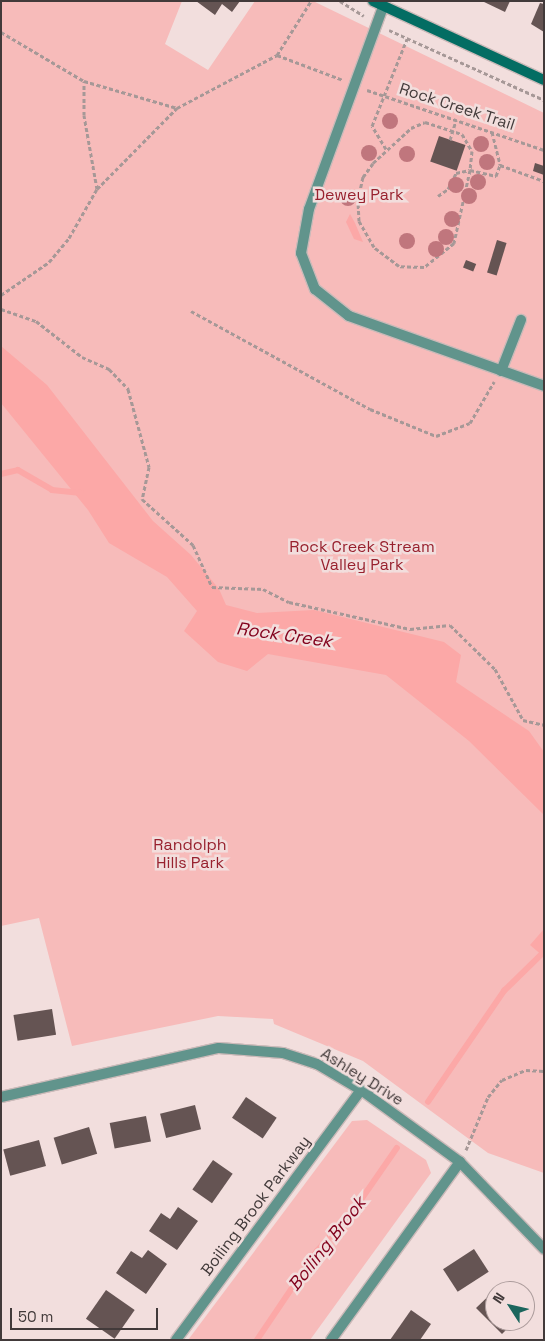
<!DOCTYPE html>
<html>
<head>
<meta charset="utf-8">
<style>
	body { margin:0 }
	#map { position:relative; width:545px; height:1341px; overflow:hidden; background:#f2dedd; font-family:"Space Grotesk",sans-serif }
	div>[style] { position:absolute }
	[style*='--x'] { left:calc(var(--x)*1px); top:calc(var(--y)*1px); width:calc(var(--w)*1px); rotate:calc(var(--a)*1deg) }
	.green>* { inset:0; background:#f7bbba }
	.water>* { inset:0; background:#fca8a7 }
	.stream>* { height:5.5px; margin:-2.75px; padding:0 2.75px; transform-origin:2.75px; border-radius:2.75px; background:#fca8a7 }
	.building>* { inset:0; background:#655453; transform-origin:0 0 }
	.path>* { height:3px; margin-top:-1.5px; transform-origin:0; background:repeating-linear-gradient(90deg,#a69897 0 4px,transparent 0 6.5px) }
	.roads { filter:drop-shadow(1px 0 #cbbab9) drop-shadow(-1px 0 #cbbab9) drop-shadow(0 1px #cbbab9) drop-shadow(0 -1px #cbbab9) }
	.lane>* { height:10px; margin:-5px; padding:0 5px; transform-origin:5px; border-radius:5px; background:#61948c }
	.street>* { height:10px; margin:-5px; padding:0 5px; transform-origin:5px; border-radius:5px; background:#61948c }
	.secondary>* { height:10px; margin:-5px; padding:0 5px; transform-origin:5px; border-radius:5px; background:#036d63 }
	.trees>* { width:16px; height:16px; margin:-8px; border-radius:50%; background:#c0767d }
	span { translate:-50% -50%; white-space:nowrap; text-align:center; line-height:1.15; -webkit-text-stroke:5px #f2dedd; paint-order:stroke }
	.street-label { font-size:16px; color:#423a3a }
	.park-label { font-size:16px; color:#98212e }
	.water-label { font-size:18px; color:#82011c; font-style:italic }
	.frame { position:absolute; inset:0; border:2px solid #423a3a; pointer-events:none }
	.north { position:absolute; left:485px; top:1281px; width:50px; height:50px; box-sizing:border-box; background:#f2dedd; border:1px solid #ac9c9c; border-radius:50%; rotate:305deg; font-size:14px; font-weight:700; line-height:20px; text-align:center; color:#423a3a }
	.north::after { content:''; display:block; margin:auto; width:18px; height:22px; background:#1c665d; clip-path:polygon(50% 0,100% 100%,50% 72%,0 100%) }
	.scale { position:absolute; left:10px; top:1308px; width:148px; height:22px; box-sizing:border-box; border:2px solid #423a3a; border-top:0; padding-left:6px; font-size:15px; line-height:18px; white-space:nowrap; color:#423a3a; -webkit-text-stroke:4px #f2dedd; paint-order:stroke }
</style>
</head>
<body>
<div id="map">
	<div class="green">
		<div style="clip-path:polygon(1px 1px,182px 1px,165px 44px,208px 70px,255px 1px,313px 1px,544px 113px,544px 1173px,488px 1153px,363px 1061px,274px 1024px,273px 1019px,218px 1016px,72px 1046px,39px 918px,1px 926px)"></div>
		<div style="clip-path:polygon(367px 1120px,426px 1160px,431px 1173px,310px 1340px,188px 1340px,352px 1121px)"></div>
	</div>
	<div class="water">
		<div style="clip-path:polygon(350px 214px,355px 223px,363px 242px,354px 239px,346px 222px)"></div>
		<div style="clip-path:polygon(1px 346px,47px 385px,153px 521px,191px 555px,219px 589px,226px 605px,257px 613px,314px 610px,444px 642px,461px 655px,456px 682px,529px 731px,544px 752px,544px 815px,469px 741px,386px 675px,268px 654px,247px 671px,218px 662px,184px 631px,197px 611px,167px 577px,109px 543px,88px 510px,1px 403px)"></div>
		<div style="clip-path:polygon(544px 929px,544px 957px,530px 945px)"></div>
	</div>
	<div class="stream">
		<div style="--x:1;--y:474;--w:17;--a:-13"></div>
		<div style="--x:18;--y:470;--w:39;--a:30"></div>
		<div style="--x:52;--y:490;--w:29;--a:6"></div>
		<div style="--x:428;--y:1102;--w:135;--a:-55.6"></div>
		<div style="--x:504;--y:991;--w:56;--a:-44.3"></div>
		<div style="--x:257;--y:1340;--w:107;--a:-56"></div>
		<div style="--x:317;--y:1251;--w:55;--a:-47.9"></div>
		<div style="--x:354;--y:1210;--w:75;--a:-55.3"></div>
	</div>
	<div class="building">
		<div style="clip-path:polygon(196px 1px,240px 1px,232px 12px,222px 4px,215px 15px)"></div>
		<div style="clip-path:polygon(482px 1px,510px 1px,505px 12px)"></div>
		<div style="clip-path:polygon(540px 3px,544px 4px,544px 32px,531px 24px)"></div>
		<div style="left:439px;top:136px;width:28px;height:27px;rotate:19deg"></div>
		<div style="clip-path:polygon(535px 163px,544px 166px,544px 175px,533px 171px)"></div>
		<div style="left:497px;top:240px;width:10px;height:34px;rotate:17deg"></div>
		<div style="left:466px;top:260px;width:11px;height:8px;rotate:22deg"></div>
		<div style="left:52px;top:1009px;width:26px;height:39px;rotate:81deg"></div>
		<div style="left:246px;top:1097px;width:37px;height:25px;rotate:34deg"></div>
		<div style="left:195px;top:1105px;width:25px;height:36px;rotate:76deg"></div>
		<div style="left:146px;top:1116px;width:26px;height:37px;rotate:79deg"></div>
		<div style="left:89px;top:1127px;width:28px;height:37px;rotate:73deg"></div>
		<div style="left:39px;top:1140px;width:27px;height:37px;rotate:75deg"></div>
		<div style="left:213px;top:1160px;width:24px;height:36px;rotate:35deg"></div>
		<div style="clip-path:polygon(178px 1207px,198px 1221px,177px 1250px,149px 1231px,161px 1213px,170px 1219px)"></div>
		<div style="left:474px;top:1249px;width:27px;height:37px;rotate:57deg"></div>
		<div style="clip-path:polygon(148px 1250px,167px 1264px,146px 1294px,116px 1273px,131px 1251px,142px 1258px)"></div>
		<div style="clip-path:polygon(501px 1284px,508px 1291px,495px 1291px,495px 1321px,515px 1321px,502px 1334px,476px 1308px)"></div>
		<div style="left:106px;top:1290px;width:35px;height:35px;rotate:35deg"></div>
		<div style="clip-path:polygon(411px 1310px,431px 1324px,420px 1340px,390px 1340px)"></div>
	</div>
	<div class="path">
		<div style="--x:340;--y:1;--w:28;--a:32"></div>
		<div style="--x:389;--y:30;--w:170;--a:24.3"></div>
		<div style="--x:1;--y:32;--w:96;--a:30.6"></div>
		<div style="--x:84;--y:81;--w:97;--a:16.2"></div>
		<div style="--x:177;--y:108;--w:113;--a:-27.9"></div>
		<div style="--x:277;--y:55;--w:71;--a:20.7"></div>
		<div style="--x:277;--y:55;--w:64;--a:-57.8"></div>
		<div style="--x:367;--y:90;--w:187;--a:18.7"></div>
		<div style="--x:425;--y:122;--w:39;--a:18"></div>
		<div style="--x:462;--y:134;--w:20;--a:60"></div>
		<div style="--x:472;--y:151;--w:19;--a:96"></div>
		<div style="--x:470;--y:170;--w:75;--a:102.4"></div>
		<div style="--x:454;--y:243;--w:38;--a:141"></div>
		<div style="--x:424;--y:267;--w:25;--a:-178"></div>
		<div style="--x:399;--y:266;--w:31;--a:-143"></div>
		<div style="--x:374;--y:247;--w:30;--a:-120"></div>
		<div style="--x:359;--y:221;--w:21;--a:-93"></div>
		<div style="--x:358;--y:200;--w:24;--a:-78"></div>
		<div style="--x:363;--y:177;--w:17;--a:-54"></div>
		<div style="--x:373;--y:163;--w:52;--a:-42.6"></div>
		<div style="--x:411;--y:128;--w:15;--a:-23"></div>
		<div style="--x:492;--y:132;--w:34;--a:76"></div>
		<div style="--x:450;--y:140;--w:21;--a:-73"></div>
		<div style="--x:386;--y:149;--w:27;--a:-121"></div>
		<div style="--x:372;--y:126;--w:94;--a:-68.1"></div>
		<div style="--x:97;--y:189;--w:114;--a:-45.4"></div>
		<div style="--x:438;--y:196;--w:12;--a:-35"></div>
		<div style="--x:448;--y:189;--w:18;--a:-63"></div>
		<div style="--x:456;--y:173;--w:14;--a:-12"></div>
		<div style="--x:470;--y:170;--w:27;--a:13"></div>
		<div style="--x:496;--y:176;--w:12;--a:-70"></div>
		<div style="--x:500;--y:165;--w:47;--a:20"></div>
		<div style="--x:1;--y:295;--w:58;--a:-34.5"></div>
		<div style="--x:49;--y:262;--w:31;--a:-50"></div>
		<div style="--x:69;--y:238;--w:56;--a:-60.3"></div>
		<div style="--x:97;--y:189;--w:75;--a:-100"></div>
		<div style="--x:84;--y:115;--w:34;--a:-90"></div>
		<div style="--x:1;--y:309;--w:37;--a:19"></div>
		<div style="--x:36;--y:321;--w:58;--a:38"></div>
		<div style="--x:82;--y:357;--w:30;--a:24"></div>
		<div style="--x:109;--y:369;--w:28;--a:46"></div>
		<div style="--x:128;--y:389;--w:81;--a:74.9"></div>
		<div style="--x:149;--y:467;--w:33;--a:102"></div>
		<div style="--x:142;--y:499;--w:69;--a:42"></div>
		<div style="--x:193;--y:545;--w:46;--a:65.7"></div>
		<div style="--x:212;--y:587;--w:51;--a:2.2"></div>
		<div style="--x:263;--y:589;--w:29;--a:27"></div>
		<div style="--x:289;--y:602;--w:124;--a:12.6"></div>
		<div style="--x:410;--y:629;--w:40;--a:-5.7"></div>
		<div style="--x:450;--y:625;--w:63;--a:44.4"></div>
		<div style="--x:495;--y:669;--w:58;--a:61.2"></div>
		<div style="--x:523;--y:720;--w:22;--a:13"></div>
		<div style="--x:191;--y:311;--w:204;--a:28.7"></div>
		<div style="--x:370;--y:409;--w:71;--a:22.2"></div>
		<div style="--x:436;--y:436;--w:36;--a:-21"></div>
		<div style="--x:470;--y:423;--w:48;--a:-59.7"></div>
		<div style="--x:466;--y:1150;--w:57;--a:-67.5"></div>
		<div style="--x:488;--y:1097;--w:22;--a:-51"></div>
		<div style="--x:502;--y:1080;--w:26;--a:-23"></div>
		<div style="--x:526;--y:1070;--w:18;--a:3"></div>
	</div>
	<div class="roads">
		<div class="lane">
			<div style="--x:383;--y:7;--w:215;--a:110.1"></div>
			<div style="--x:309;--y:209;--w:45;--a:100.3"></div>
			<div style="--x:301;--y:253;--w:39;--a:69"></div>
			<div style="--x:315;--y:289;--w:43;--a:38.5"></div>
			<div style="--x:349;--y:316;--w:207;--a:19.7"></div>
			<div style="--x:501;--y:371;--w:55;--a:-68.6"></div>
		</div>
		<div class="street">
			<div style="--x:1;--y:1097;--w:223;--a:-12.7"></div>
			<div style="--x:219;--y:1048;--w:64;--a:4.5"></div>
			<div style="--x:283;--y:1053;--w:36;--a:18"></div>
			<div style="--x:317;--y:1064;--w:51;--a:30.6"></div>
			<div style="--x:361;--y:1090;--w:122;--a:36"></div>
			<div style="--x:460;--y:1162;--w:121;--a:46"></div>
			<div style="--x:176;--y:1340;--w:311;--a:-53.5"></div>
			<div style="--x:331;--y:1340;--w:220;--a:-54.1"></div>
		</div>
		<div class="secondary">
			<div style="--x:373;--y:1;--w:188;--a:24.8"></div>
		</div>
	</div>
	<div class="trees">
		<div style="left:390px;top:121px"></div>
		<div style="left:481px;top:144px"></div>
		<div style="left:369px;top:153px"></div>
		<div style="left:407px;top:154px"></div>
		<div style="left:487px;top:162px"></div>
		<div style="left:478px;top:182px"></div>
		<div style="left:456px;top:185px"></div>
		<div style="left:469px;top:196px"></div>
		<div style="left:348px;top:198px"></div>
		<div style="left:452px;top:219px"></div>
		<div style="left:446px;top:237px"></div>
		<div style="left:407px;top:241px"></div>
		<div style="left:436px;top:249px"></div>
	</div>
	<div class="street-label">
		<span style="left:457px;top:107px;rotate:18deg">Rock Creek Trail</span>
		<span style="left:362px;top:1077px;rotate:32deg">Ashley Drive</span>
		<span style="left:256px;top:1206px;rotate:-53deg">Boiling Brook Parkway</span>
	</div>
	<div class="park-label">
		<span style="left:359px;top:195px">Dewey Park</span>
		<span style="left:362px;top:556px">Rock Creek Stream<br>Valley Park</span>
		<span style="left:190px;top:854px">Randolph<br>Hills Park</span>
	</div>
	<div class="water-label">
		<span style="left:284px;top:635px;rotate:8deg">Rock Creek</span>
		<span style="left:327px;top:1244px;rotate:-52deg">Boiling Brook</span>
	</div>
	<div class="frame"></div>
	<div class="north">N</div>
	<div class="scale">50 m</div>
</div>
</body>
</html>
